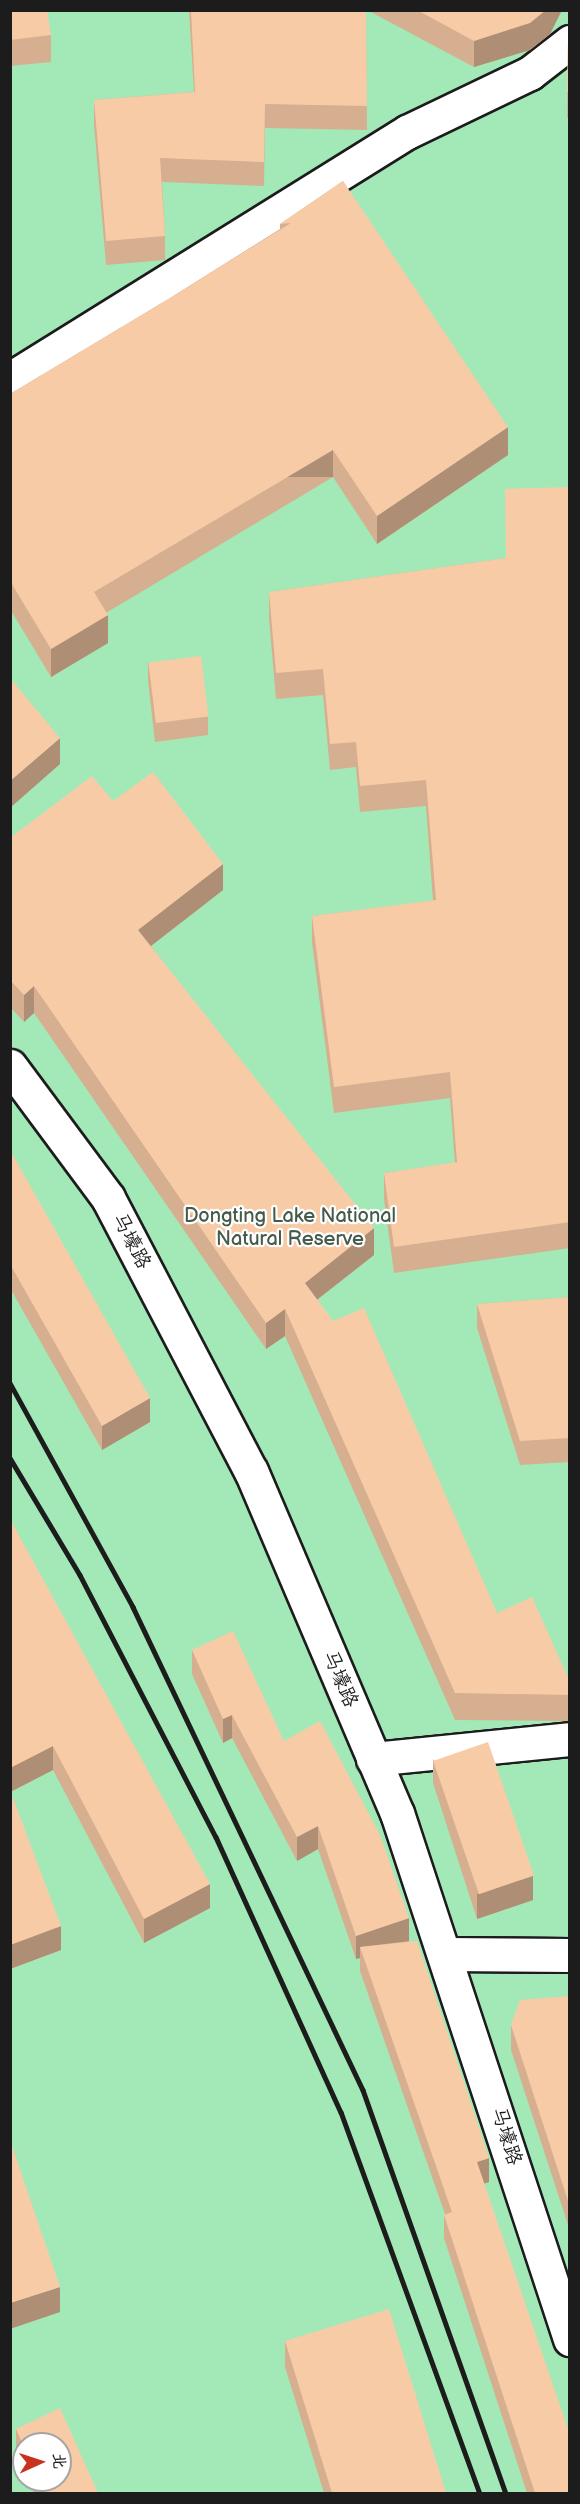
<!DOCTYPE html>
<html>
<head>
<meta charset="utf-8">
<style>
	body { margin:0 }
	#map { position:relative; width:580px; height:2504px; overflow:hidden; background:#fff; font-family:"Balsamiq Sans","LXGW WenKai TC",sans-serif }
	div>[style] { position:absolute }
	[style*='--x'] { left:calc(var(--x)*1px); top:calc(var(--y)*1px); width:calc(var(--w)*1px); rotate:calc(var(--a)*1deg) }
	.green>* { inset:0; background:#a2e9b7 }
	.roads { filter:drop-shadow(2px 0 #1c1c1c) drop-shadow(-2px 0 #1c1c1c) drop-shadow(0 2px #1c1c1c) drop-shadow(0 -2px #1c1c1c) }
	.minor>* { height:33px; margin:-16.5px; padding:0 16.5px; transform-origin:16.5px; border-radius:16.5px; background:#fff }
	.rail>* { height:4.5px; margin:-2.25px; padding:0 2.25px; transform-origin:2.25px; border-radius:2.25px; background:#1c1c1c }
	.wall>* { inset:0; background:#d5af90 }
	.shaded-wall>* { inset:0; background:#ae8e75; transform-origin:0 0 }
	.building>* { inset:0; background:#f8cba7; transform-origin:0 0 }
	span { translate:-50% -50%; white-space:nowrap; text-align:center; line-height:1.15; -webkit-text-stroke:4.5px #fff; paint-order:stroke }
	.park-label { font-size:20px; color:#445a4a }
	.street-label { font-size:20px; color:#1c1c1c }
	.frame { position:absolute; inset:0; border:12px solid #1c1c1c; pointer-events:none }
	.north { position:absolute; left:12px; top:2432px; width:60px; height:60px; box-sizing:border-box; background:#fff; border:2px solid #a4a4a4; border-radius:50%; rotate:87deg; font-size:16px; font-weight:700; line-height:24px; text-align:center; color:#1c1c1c }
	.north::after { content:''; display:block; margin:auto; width:21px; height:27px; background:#c8321e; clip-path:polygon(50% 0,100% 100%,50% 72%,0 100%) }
</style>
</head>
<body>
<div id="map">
	<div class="green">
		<div style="clip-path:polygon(evenodd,11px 11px,569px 11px,569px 2493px,11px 2494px,11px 11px,24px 2444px,60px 2444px,60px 2480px,24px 2480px,24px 2444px)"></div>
	</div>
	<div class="roads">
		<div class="minor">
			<div style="--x:10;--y:379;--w:468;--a:-31.9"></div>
			<div style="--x:407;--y:132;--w:136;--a:-25.6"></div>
			<div style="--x:530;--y:73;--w:51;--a:-37.8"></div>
			<div style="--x:10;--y:1066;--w:164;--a:53.4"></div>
			<div style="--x:108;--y:1198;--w:308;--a:62.4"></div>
			<div style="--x:251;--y:1471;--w:372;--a:66.9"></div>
			<div style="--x:397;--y:1813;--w:554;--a:71.79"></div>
			<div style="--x:373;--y:1759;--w:198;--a:-5.8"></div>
			<div style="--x:445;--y:1954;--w:125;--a:0.5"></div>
		</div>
	</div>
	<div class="rail">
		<div style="--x:10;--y:1383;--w:256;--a:61.2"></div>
		<div style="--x:133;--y:1607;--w:535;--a:64.54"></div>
		<div style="--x:363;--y:2090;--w:429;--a:70.5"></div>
		<div style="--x:10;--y:1458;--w:136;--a:59.1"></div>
		<div style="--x:80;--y:1575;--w:295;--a:62.6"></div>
		<div style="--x:216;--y:1837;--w:302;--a:65.6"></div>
		<div style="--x:341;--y:2112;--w:407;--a:70"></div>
	</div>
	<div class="wall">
		<div style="clip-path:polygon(10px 10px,51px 35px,51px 62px,10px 66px)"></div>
		<div style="clip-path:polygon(189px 10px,366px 10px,367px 130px,265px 128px,264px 186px,162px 182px,165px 236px,165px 260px,106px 265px,94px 124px,94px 100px,194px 92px)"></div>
		<div style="clip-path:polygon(367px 10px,562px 10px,550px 34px,530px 50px,474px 67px)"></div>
		<div style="clip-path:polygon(570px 40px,570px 118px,567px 118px,568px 41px)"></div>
		<div style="clip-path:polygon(343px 181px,508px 455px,377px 544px,333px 477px,106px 613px,108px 643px,51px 677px,10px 609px,10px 394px,170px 298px,280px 229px,280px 224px)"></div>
		<div style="clip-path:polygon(570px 487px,570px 1248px,394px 1273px,384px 1199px,384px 1173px,455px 1163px,450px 1098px,334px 1113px,312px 942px,312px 916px,433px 901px,426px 806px,360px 812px,356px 767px,330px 770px,323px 695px,276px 699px,269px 618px,269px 592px,506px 558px)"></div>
		<div style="clip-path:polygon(148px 662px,208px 717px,208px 735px,155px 742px,148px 680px)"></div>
		<div style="clip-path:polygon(113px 801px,223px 890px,151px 946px,374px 1255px,317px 1300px,497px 1613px,570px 1682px,570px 1721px,455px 1720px,285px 1336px,266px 1349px,34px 1013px,24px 1022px,10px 1007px,10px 838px)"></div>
		<div style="clip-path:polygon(10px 1150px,150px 1422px,102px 1450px,10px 1288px)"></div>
		<div style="clip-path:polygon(570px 1297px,570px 1462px,520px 1465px,477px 1328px,477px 1304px)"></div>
		<div style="clip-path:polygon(10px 1519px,210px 1908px,144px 1943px,53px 1770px,11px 1792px,61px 1950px,10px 1969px)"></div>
		<div style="clip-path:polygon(192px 1650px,284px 1741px,409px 1941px,489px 2182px,484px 2183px,570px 2493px,527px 2493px,444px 2238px,444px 2215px,445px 2214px,360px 1971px,360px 1958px,356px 1959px,318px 1849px,297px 1861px,232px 1738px,223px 1743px,192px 1674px)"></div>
		<div style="clip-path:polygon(433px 1759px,533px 1900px,477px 1919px,433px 1783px)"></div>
		<div style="clip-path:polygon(570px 1996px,570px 2231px,511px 2050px,511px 2025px)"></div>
		<div style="clip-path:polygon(285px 2341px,446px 2493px,324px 2493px,285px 2367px)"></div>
		<div style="clip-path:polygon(16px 2429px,98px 2493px,34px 2493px,28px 2480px,60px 2480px,24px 2444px,24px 2471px,16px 2453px)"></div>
	</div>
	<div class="shaded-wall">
		<div style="clip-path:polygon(546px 10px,562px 10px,550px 34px,530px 50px,474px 67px,474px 41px)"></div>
		<div style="clip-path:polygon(508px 427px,508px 455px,377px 544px,377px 516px)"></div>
		<div style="left:333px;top:450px;width:27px;height:278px;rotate:90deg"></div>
		<div style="clip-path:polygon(108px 615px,108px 643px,51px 677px,51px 649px)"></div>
		<div style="clip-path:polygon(60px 738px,60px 764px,10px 808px,10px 781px)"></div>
		<div style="clip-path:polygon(223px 864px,223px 890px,138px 956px,138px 930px)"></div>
		<div style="clip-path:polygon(34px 986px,34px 1013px,24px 1022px,24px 995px)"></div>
		<div style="clip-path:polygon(374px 1228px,374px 1255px,305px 1309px,305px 1283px)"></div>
		<div style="clip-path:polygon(285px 1309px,285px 1336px,266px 1349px,266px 1323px)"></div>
		<div style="clip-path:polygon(150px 1398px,150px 1422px,102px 1450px,102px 1426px)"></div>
		<div style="clip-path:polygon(232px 1715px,232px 1738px,223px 1743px,223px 1719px)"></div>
		<div style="clip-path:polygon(53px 1746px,53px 1770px,10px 1792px,10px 1768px)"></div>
		<div style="clip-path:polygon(318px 1826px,318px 1849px,297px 1861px,297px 1837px)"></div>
		<div style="clip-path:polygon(533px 1876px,533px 1900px,477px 1919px,477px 1894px)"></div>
		<div style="clip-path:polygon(210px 1884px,210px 1908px,144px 1943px,144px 1919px)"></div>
		<div style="clip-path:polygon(409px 1918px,409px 1941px,360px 1947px,360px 1958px,356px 1959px,356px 1936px)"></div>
		<div style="clip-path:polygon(61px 1926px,61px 1950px,10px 1969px,10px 1945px)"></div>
		<div style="clip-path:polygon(489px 2158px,489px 2182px,477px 2186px,477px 2162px)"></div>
		<div style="clip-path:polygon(60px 2287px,60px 2312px,10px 2329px,10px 2303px)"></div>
	</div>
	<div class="building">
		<div style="clip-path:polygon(10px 10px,47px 10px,51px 35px,10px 40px)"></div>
		<div style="clip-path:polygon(191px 10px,366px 10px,367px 106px,265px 104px,264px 162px,160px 158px,165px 236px,106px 241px,94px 100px,195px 92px)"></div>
		<div style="clip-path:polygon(417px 10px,546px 10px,530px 23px,474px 41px)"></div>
		<div style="clip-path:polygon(570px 40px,570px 92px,567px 92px,568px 41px)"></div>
		<div style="clip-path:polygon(343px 181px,508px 427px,377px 516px,333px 450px,94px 592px,108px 615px,51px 649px,10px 581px,10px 394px,170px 298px,291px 223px,280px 224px)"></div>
		<div style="clip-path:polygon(570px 487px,570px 1222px,394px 1247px,384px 1173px,457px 1162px,450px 1072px,334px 1087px,312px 916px,436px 900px,426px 780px,360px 786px,356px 742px,330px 744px,323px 669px,276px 673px,269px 592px,506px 558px,505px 489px)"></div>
		<div style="left:201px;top:656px;width:61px;height:53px;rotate:83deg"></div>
		<div style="clip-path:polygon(10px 678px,60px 738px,10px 781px)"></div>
		<div style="clip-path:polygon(153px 772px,223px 864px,138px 930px,374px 1228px,305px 1283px,333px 1321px,364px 1308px,497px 1613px,532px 1597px,570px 1682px,570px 1695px,455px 1693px,285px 1309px,266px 1323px,34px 986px,24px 995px,10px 980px,10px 838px,92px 776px,113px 801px)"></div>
		<div style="clip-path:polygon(10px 1150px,150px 1398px,102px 1426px,10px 1264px)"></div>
		<div style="clip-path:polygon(570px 1297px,570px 1438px,520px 1441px,477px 1304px)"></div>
		<div style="clip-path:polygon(10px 1519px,210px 1884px,144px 1919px,53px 1746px,10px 1768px)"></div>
		<div style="clip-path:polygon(233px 1631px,284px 1741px,320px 1721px,380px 1835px,409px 1918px,356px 1936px,318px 1826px,297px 1837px,232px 1715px,223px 1719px,192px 1650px)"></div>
		<div style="left:488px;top:1742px;width:141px;height:58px;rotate:71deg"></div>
		<div style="clip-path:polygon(10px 1790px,61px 1926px,10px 1945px)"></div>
		<div style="clip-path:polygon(417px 1941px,489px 2158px,477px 2162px,570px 2435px,570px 2493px,535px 2493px,444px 2215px,452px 2212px,360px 1947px)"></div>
		<div style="clip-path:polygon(570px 1996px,570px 2207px,511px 2025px,520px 2000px)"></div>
		<div style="clip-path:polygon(10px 2140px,60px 2287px,10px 2303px)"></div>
		<div style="clip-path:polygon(389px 2309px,446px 2493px,332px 2493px,285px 2341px)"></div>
		<div style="clip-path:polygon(60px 2408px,98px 2493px,45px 2493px,39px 2480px,60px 2480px,60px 2444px,24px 2444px,24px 2447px,16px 2429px)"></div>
	</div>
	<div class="park-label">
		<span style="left:290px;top:1228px">Dongting Lake National<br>Natural Reserve</span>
	</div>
	<div class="street-label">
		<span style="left:131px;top:1241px;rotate:63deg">马壕路</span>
		<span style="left:340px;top:1679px;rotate:67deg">马壕路</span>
		<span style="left:506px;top:2136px;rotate:73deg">马壕路</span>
	</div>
	<div class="frame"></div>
	<div class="north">北</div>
</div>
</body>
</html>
